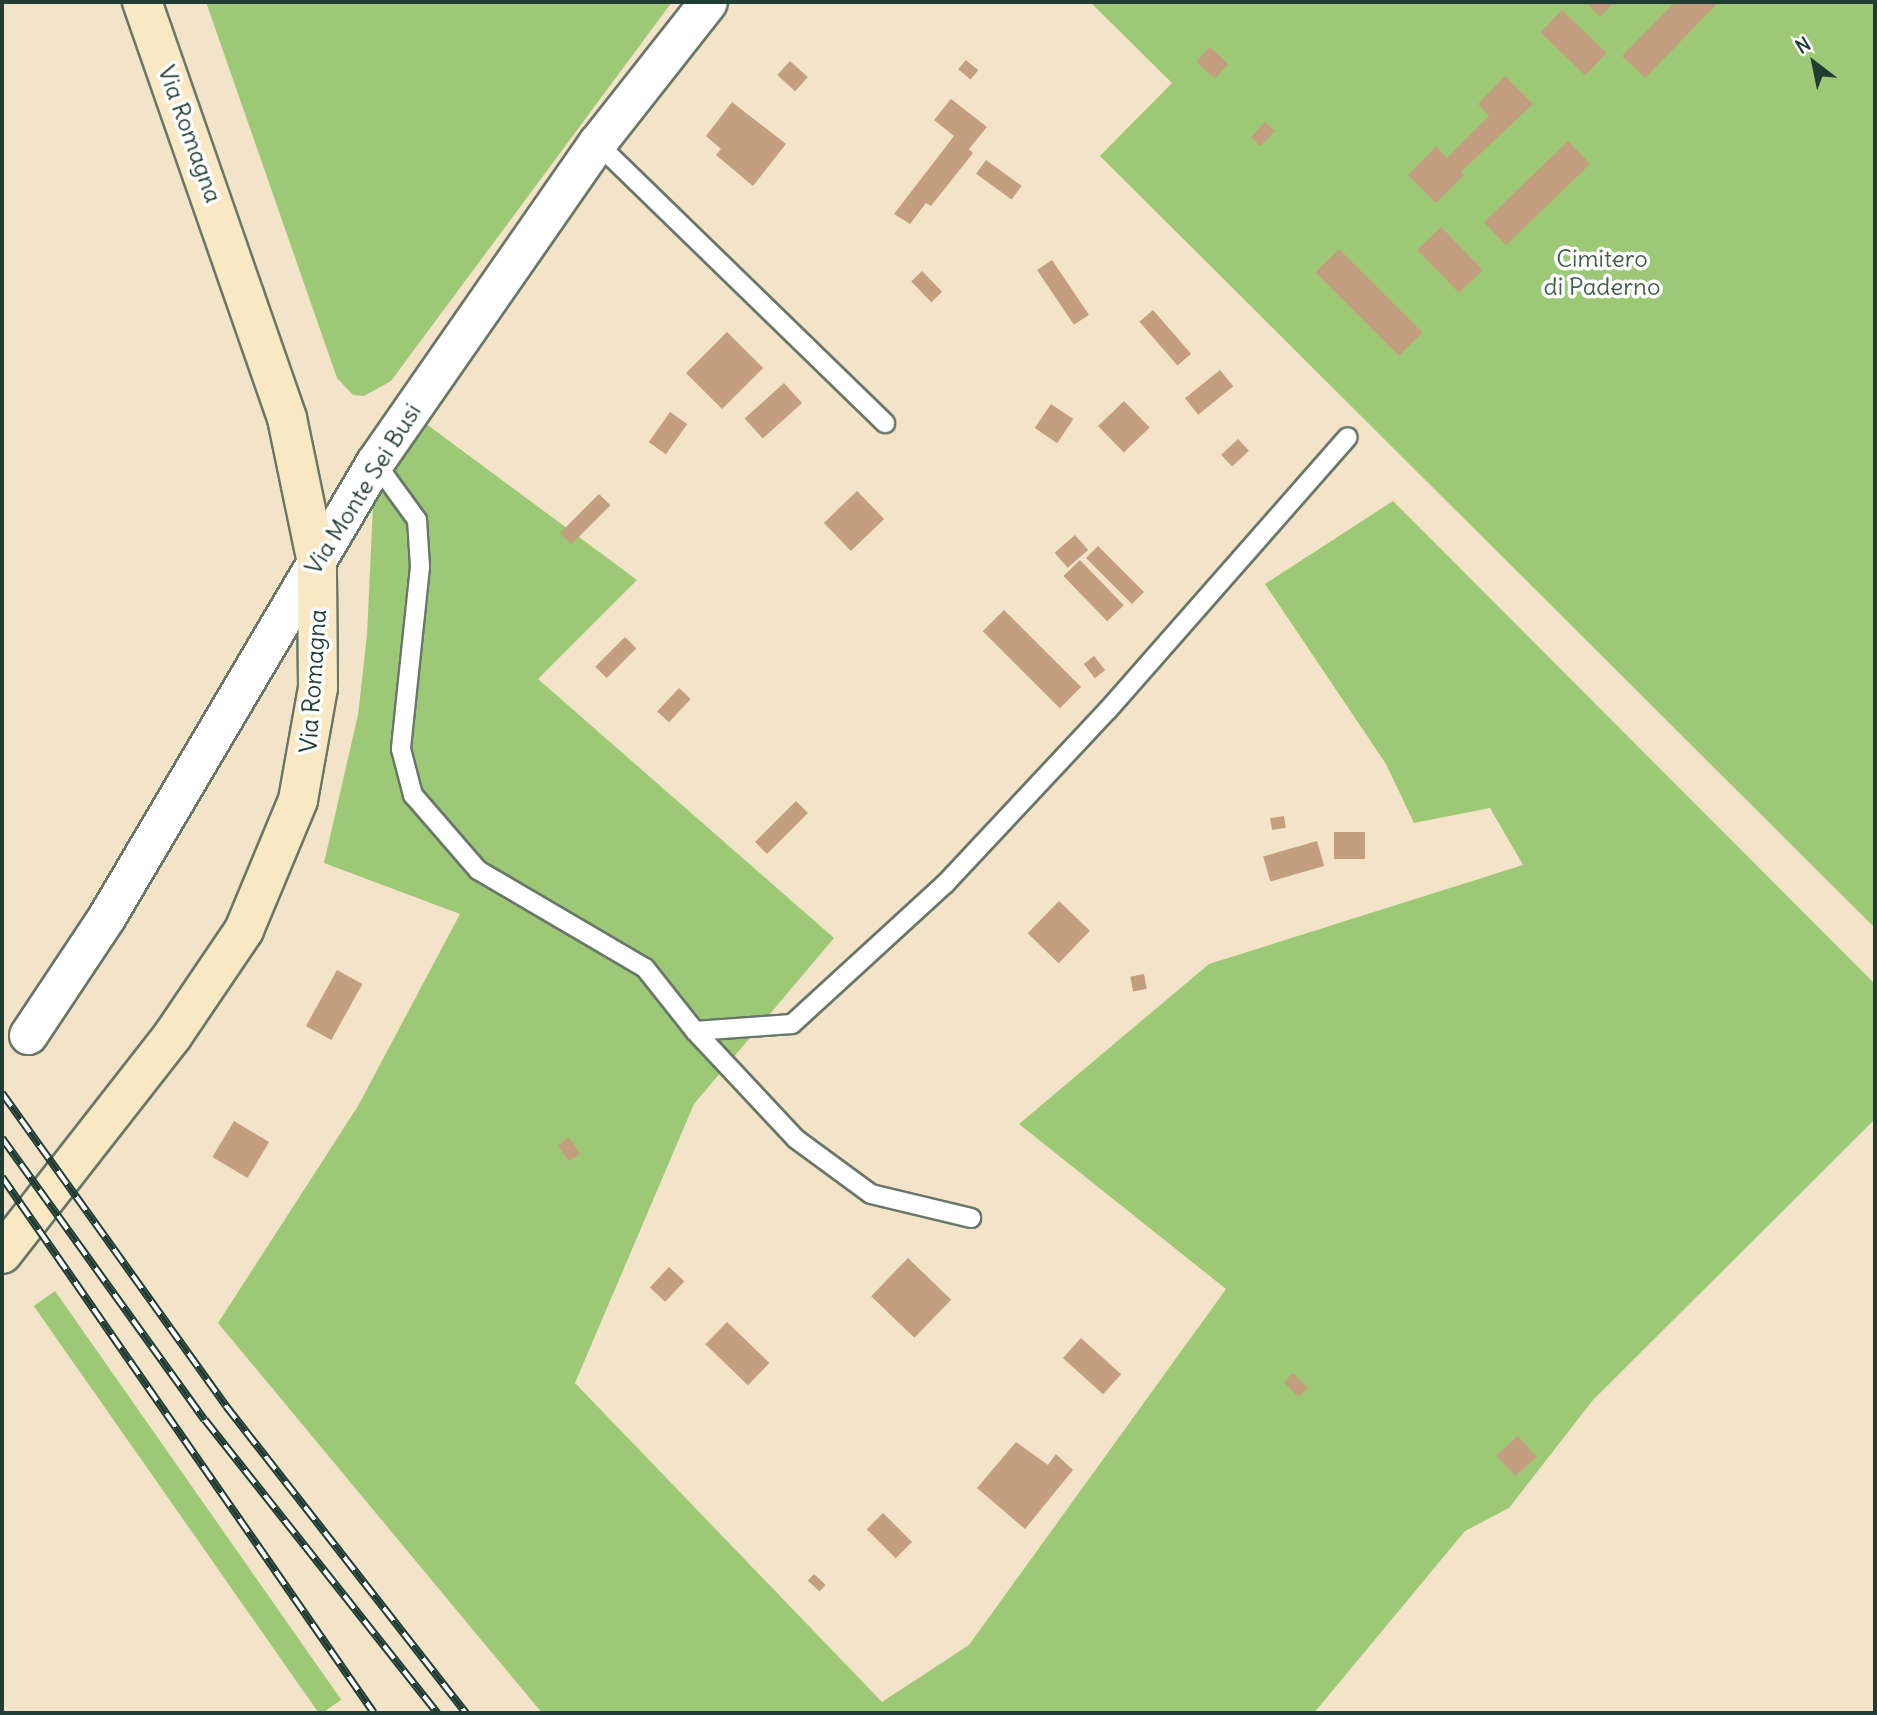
<!DOCTYPE html>
<html>
<head>
<meta charset="utf-8">
<style>
	body { margin:0 }
	#map { position:relative; width:1877px; height:1715px; overflow:hidden; background:#f3e3c9; font-family:Delius,sans-serif }
	div>[style] { position:absolute }
	[style*='--x'] { left:calc(var(--x)*1px); top:calc(var(--y)*1px); width:calc(var(--w)*1px); rotate:calc(var(--a)*1deg) }
	.green>* { inset:0; background:#9dc977; transform-origin:0 0 }
	.building>* { inset:0; background:#c39e7f; transform-origin:0 0 }
	.roads { filter:drop-shadow(2px 0 #697768) drop-shadow(-2px 0 #697768) drop-shadow(0 2px #697768) drop-shadow(0 -2px #697768) }
	.service>* { height:18px; margin:-9px; padding:0 9px; transform-origin:9px; border-radius:9px; background:#fff }
	.minor>* { height:37px; margin:-18.5px; padding:0 18.5px; transform-origin:18.5px; border-radius:18.5px; background:#fff }
	.secondary>* { height:38px; margin:-19px; padding:0 19px; transform-origin:19px; border-radius:19px; background:#f8e8c3 }
	.rail>* { height:8px; margin-top:-4px; transform-origin:0; background:repeating-linear-gradient(90deg,#fff 0 16px,#1f3d34 0 32px); box-sizing:border-box; border-block:2px solid #1f3d34 }
	span { translate:-50% -50%; white-space:nowrap; text-align:center; line-height:1.15; -webkit-text-stroke:7px #fff; paint-order:stroke }
	.street-label { font-size:24px; color:#1f3d34 }
	.park-label { font-size:24px; color:#3e6045 }
	.frame { position:absolute; inset:0; border:4px solid #1f3d34; pointer-events:none }
	.north { position:absolute; left:1779px; top:28px; width:70px; height:70px; -webkit-text-stroke:5px #fff; paint-order:stroke; rotate:328deg; font-size:19px; font-weight:700; line-height:28px; text-align:center; color:#1f3d34 }
	.north::after { content:''; display:block; margin:auto; width:24px; height:32px; background:#1f3d34; clip-path:polygon(50% 0,100% 100%,50% 72%,0 100%) }
</style>
</head>
<body>
<div id="map">
	<div class="green">
		<div style="clip-path:polygon(206px 2px,672px 2px,391px 381px,364px 396px,353px 395px,337px 378px)"></div>
		<div style="clip-path:polygon(1090px 2px,1875px 2px,1875px 928px,1100px 156px,1172px 83px)"></div>
		<div style="clip-path:polygon(410px 412px,637px 580px,538px 679px,834px 938px,694px 1104px,575px 1383px,882px 1702px,969px 1645px,1226px 1289px,1019px 1124px,1209px 964px,1523px 865px,1490px 808px,1414px 823px,1386px 764px,1265px 584px,1393px 501px,1875px 984px,1875px 1119px,1593px 1400px,1509px 1508px,1465px 1531px,1314px 1713px,542px 1713px,218px 1323px,358px 1106px,460px 914px,324px 863px,358px 715px,367px 635px,375px 462px)"></div>
		<div style="left:55px;top:1291px;width:499px;height:26px;rotate:55deg"></div>
	</div>
	<div class="building">
		<div style="clip-path:polygon(1585px 2px,1615px 2px,1600px 17px)"></div>
		<div style="clip-path:polygon(1675px 2px,1719px 2px,1645px 78px,1622px 56px)"></div>
		<div style="left:1562px;top:10px;width:62px;height:31px;rotate:44deg"></div>
		<div style="left:1210px;top:47px;width:25px;height:20px;rotate:43deg"></div>
		<div style="left:966px;top:60px;width:16px;height:12px;rotate:40deg"></div>
		<div style="left:790px;top:61px;width:24px;height:19px;rotate:42deg"></div>
		<div style="clip-path:polygon(1505px 76px,1533px 104px,1461px 172px,1464px 175px,1436px 203px,1408px 175px,1436px 146px,1447px 158px,1489px 116px,1478px 104px)"></div>
		<div style="clip-path:polygon(951px 99px,987px 127px,969px 149px,973px 153px,931px 206px,926px 203px,910px 224px,894px 214px,954px 136px,934px 120px)"></div>
		<div style="clip-path:polygon(732px 102px,786px 144px,753px 186px,716px 155px,721px 149px,706px 136px)"></div>
		<div style="left:1265px;top:122px;width:13px;height:21px;rotate:42deg"></div>
		<div style="left:1568px;top:141px;width:32px;height:117px;rotate:46deg"></div>
		<div style="left:986px;top:160px;width:44px;height:17px;rotate:36deg"></div>
		<div style="left:1441px;top:227px;width:60px;height:33px;rotate:46deg"></div>
		<div style="left:1339px;top:249px;width:118px;height:33px;rotate:45deg"></div>
		<div style="left:1052px;top:260px;width:66px;height:18px;rotate:56deg"></div>
		<div style="left:922px;top:271px;width:29px;height:15px;rotate:46deg"></div>
		<div style="left:1153px;top:310px;width:58px;height:18px;rotate:49deg"></div>
		<div style="left:727px;top:332px;width:51px;height:58px;rotate:45deg"></div>
		<div style="left:1220px;top:370px;width:21px;height:45px;rotate:51deg"></div>
		<div style="left:784px;top:383px;width:27px;height:53px;rotate:48deg"></div>
		<div style="left:1124px;top:401px;width:37px;height:36px;rotate:46deg"></div>
		<div style="left:1051px;top:404px;width:27px;height:29px;rotate:34deg"></div>
		<div style="left:670px;top:412px;width:21px;height:37px;rotate:35deg"></div>
		<div style="left:1238px;top:439px;width:16px;height:23px;rotate:47deg"></div>
		<div style="left:857px;top:491px;width:39px;height:46px;rotate:46deg"></div>
		<div style="left:599px;top:494px;width:16px;height:55px;rotate:45deg"></div>
		<div style="left:1075px;top:535px;width:20px;height:27px;rotate:49deg"></div>
		<div style="left:1098px;top:546px;width:65px;height:17px;rotate:45deg"></div>
		<div style="left:1080px;top:560px;width:63px;height:23px;rotate:46deg"></div>
		<div style="left:1004px;top:610px;width:109px;height:30px;rotate:45deg"></div>
		<div style="left:625px;top:637px;width:16px;height:42px;rotate:45deg"></div>
		<div style="left:1094px;top:656px;width:18px;height:13px;rotate:52deg"></div>
		<div style="left:679px;top:688px;width:16px;height:32px;rotate:43deg"></div>
		<div style="left:796px;top:801px;width:17px;height:58px;rotate:45deg"></div>
		<div style="left:1284px;top:816px;width:12px;height:14px;rotate:81deg"></div>
		<div style="left:1334px;top:832px;width:31px;height:27px"></div>
		<div style="left:1317px;top:841px;width:26px;height:56px;rotate:74deg"></div>
		<div style="left:1059px;top:901px;width:43px;height:45px;rotate:44deg"></div>
		<div style="left:337px;top:970px;width:29px;height:64px;rotate:29deg"></div>
		<div style="left:1144px;top:974px;width:15px;height:14px;rotate:79deg"></div>
		<div style="left:234px;top:1121px;width:41px;height:42px;rotate:31deg"></div>
		<div style="clip-path:polygon(569px 1137px,580px 1154px,569px 1161px,558px 1146px)"></div>
		<div style="left:908px;top:1258px;width:60px;height:53px;rotate:44deg"></div>
		<div style="left:669px;top:1267px;width:21px;height:28px;rotate:43deg"></div>
		<div style="left:727px;top:1322px;width:59px;height:31px;rotate:44deg"></div>
		<div style="left:1081px;top:1338px;width:54px;height:27px;rotate:42deg"></div>
		<div style="left:1293px;top:1373px;width:21px;height:13px;rotate:45deg"></div>
		<div style="left:1518px;top:1436px;width:28px;height:29px;rotate:48deg"></div>
		<div style="clip-path:polygon(1016px 1442px,1048px 1465px,1056px 1454px,1073px 1470px,1025px 1529px,977px 1488px)"></div>
		<div style="left:883px;top:1513px;width:41px;height:23px;rotate:45deg"></div>
		<div style="left:814px;top:1574px;width:16px;height:9px;rotate:43deg"></div>
	</div>
	<div class="roads">
		<div class="service">
			<div style="--x:597;--y:143;--w:402;--a:44.2"></div>
			<div style="--x:375;--y:462;--w:72;--a:54.1"></div>
			<div style="--x:417;--y:520;--w:47;--a:86.3"></div>
			<div style="--x:420;--y:567;--w:183;--a:96"></div>
			<div style="--x:401;--y:749;--w:48;--a:75.4"></div>
			<div style="--x:413;--y:795;--w:99;--a:49.1"></div>
			<div style="--x:478;--y:870;--w:194;--a:30.4"></div>
			<div style="--x:645;--y:968;--w:80;--a:51.6"></div>
			<div style="--x:695;--y:1031;--w:148;--a:46.9"></div>
			<div style="--x:796;--y:1139;--w:93;--a:36.3"></div>
			<div style="--x:871;--y:1194;--w:103;--a:13.5"></div>
			<div style="--x:695;--y:1031;--w:97;--a:-4.1"></div>
			<div style="--x:792;--y:1024;--w:207;--a:-42.5"></div>
			<div style="--x:945;--y:884;--w:238;--a:-46.9"></div>
			<div style="--x:1108;--y:710;--w:363;--a:-48.7"></div>
		</div>
		<div class="minor">
			<div style="--x:28;--y:1035;--w:143;--a:-56.4"></div>
			<div style="--x:107;--y:916;--w:527;--a:-59.45"></div>
			<div style="--x:375;--y:462;--w:389;--a:-55.2"></div>
			<div style="--x:597;--y:143;--w:179;--a:-51.8"></div>
		</div>
		<div class="secondary">
			<div style="--x:2;--y:1254;--w:278;--a:-52"></div>
			<div style="--x:173;--y:1035;--w:127;--a:-55.9"></div>
			<div style="--x:244;--y:930;--w:141;--a:-67.4"></div>
			<div style="--x:298;--y:800;--w:114;--a:-79.9"></div>
			<div style="--x:318;--y:688;--w:125;--a:-90.5"></div>
			<div style="--x:317;--y:563;--w:148;--a:-101.7"></div>
			<div style="--x:287;--y:418;--w:441;--a:-109.2"></div>
		</div>
	</div>
	<div class="rail">
		<div style="--x:2;--y:1093;--w:385;--a:54.4"></div>
		<div style="--x:226;--y:1406;--w:390;--a:52"></div>
		<div style="--x:2;--y:1138;--w:347;--a:54.3"></div>
		<div style="--x:205;--y:1420;--w:374;--a:51.6"></div>
		<div style="--x:2;--y:1177;--w:652;--a:55.24"></div>
	</div>
	<div class="street-label">
		<span style="left:190px;top:134px;rotate:70deg">Via Romagna</span>
		<span style="left:363px;top:489px;rotate:-58deg">Via Monte Sei Busi</span>
		<span style="left:313px;top:681px;rotate:-86deg">Via Romagna</span>
	</div>
	<div class="park-label">
		<span style="left:1602px;top:273px">Cimitero<br>di Paderno</span>
	</div>
	<div class="frame"></div>
	<div class="north">N</div>
</div>
</body>
</html>
